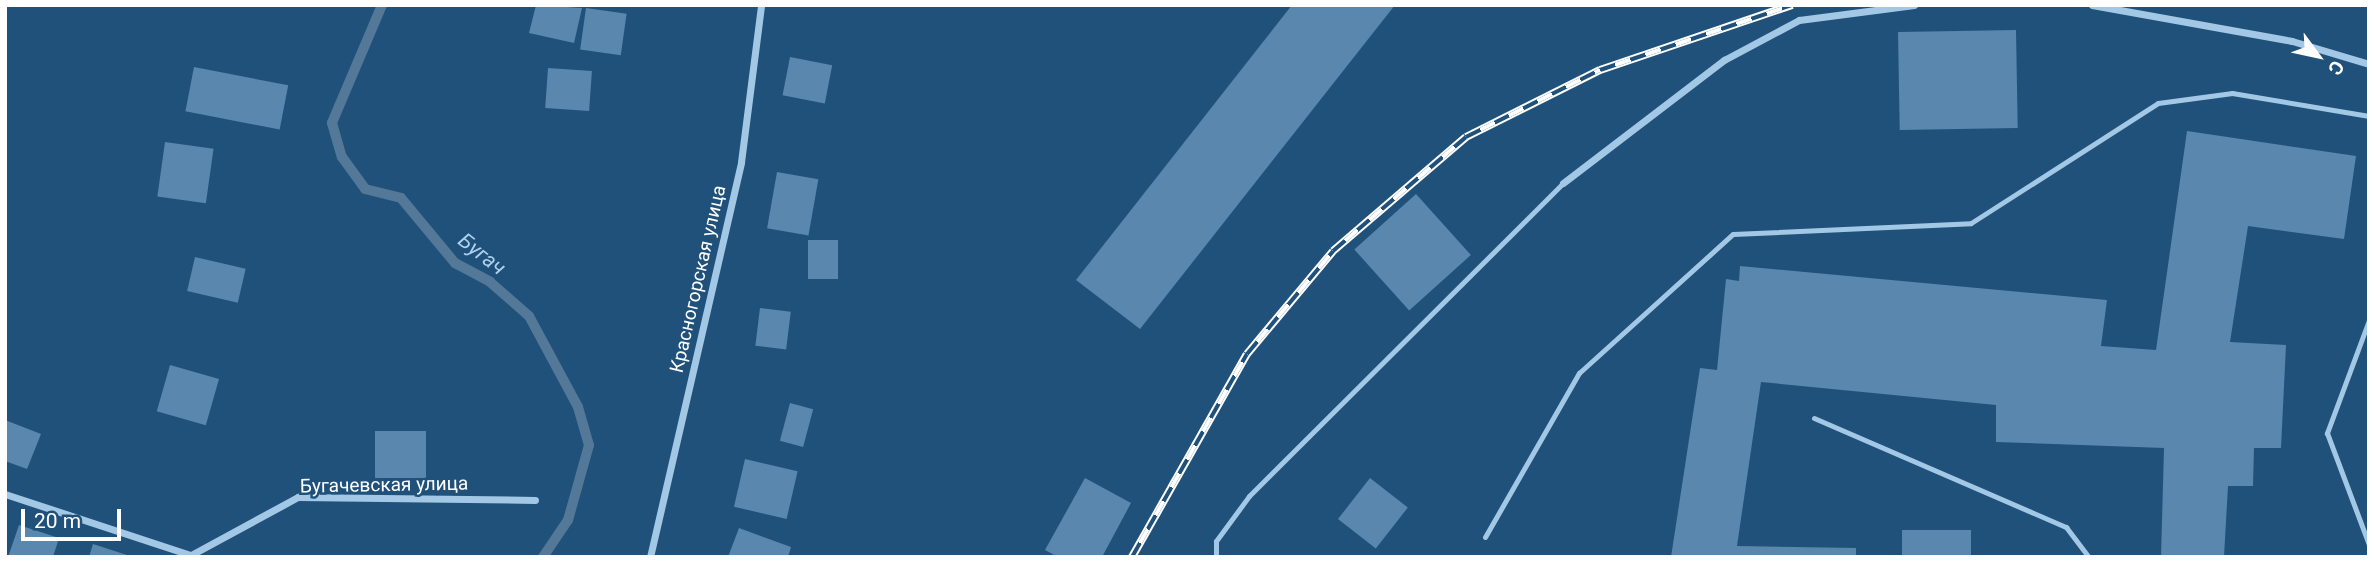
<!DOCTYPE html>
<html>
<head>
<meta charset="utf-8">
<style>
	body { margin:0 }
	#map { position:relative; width:2374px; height:562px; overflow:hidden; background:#20517b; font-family:Roboto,sans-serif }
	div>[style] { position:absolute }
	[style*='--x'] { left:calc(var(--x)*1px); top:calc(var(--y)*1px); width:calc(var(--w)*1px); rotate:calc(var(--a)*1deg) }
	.stream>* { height:10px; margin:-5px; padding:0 5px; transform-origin:5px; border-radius:5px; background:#547897 }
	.building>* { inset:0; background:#5987ad; transform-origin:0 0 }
	.service>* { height:5px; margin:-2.5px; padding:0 2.5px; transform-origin:2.5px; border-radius:2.5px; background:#a2c8e6 }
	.minor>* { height:7px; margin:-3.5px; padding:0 3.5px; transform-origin:3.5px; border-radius:3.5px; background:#a2c8e6 }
	.rail>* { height:8px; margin-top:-4px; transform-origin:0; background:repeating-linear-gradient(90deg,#20517b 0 16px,#fff 0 32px); box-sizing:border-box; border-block:2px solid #fff }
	span { translate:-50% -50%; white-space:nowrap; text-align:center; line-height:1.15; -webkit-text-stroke:5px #20517b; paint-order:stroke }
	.street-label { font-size:19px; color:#fff }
	.water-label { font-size:21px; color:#add1ee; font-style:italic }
	.frame { position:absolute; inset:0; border:7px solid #fff; pointer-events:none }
	.north { position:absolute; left:2283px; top:21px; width:70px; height:70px; -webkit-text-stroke:5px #20517b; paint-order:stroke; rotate:123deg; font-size:19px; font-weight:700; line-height:28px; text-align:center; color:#fff }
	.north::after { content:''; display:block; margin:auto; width:24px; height:32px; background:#fff; clip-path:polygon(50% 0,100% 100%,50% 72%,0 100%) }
	.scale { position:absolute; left:21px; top:509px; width:100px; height:32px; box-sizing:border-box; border:4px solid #fff; border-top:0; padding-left:9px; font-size:21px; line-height:24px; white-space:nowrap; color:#fff; -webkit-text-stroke:5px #20517b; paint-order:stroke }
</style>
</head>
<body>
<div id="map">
	<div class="stream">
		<div style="--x:382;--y:5;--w:128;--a:113"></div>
		<div style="--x:332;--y:123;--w:35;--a:74"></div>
		<div style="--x:342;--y:157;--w:39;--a:54"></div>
		<div style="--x:365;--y:189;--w:37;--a:14"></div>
		<div style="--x:401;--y:198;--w:85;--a:50.3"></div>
		<div style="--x:455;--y:263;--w:40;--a:28"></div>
		<div style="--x:490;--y:282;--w:52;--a:41.1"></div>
		<div style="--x:529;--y:316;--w:103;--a:61.7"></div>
		<div style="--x:578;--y:407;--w:40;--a:74"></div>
		<div style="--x:589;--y:445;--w:78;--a:105.6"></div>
		<div style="--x:568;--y:520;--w:45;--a:124"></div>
	</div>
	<div class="building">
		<div style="clip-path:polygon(536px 5px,582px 8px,574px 43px,529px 33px)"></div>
		<div style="clip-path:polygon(1292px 5px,1395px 5px,1140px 329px,1076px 280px)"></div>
		<div style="left:586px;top:8px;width:41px;height:42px;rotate:8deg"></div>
		<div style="left:2016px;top:30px;width:98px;height:118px;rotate:89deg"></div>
		<div style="left:790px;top:57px;width:43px;height:39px;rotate:11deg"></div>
		<div style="left:194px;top:67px;width:96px;height:45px;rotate:11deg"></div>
		<div style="left:548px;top:68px;width:44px;height:40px;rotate:4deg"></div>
		<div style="clip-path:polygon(2187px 131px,2356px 156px,2344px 239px,2248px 226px,2230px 342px,2286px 345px,2281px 448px,2254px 448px,2253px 486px,2228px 486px,2224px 557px,2161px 557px,2164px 448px,1996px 442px,1996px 405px,1761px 382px,1737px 546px,1856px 548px,1856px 557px,1671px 557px,1700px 368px,1717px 370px,1726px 279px,1739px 281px,1740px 266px,2107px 300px,2101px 346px,2156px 350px)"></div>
		<div style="left:165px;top:142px;width:49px;height:55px;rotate:8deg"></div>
		<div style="left:777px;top:172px;width:42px;height:57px;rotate:10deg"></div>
		<div style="left:1416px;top:194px;width:82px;height:83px;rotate:48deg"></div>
		<div style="left:838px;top:240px;width:39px;height:30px;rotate:90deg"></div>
		<div style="left:195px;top:257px;width:52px;height:35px;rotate:13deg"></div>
		<div style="left:760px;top:308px;width:31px;height:38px;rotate:7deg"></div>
		<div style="left:170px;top:365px;width:51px;height:48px;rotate:16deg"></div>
		<div style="left:790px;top:403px;width:24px;height:39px;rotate:15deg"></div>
		<div style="clip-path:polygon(5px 420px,41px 434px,27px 469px,5px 461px)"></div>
		<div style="left:375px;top:431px;width:51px;height:47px"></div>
		<div style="left:745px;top:459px;width:54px;height:49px;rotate:13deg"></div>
		<div style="clip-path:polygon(1085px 478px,1131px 503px,1102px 557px,1058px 557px,1045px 550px)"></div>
		<div style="left:1370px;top:478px;width:48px;height:52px;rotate:38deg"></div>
		<div style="clip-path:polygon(19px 525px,59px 538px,53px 557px,8px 557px)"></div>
		<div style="clip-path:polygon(739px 528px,791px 547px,788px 557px,728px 557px)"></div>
		<div style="left:1971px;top:530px;width:27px;height:69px;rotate:90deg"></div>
		<div style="clip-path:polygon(93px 544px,127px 555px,127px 557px,89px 557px)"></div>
	</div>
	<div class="service">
		<div style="--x:2369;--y:320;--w:121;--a:110.4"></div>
		<div style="--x:2327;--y:433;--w:120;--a:69.4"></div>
		<div style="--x:1814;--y:418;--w:275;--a:23.4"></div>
		<div style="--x:2066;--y:527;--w:38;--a:53"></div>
		<div style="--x:1485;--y:537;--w:189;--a:-60.2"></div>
		<div style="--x:1579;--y:373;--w:207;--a:-42.1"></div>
		<div style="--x:1733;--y:234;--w:238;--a:-2.6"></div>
		<div style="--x:1971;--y:223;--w:222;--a:-32.7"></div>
		<div style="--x:2158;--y:103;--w:75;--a:-7.7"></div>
		<div style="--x:2232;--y:93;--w:139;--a:9.5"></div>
		<div style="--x:1216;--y:557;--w:16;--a:-90"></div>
		<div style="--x:1216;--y:541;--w:56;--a:-53.7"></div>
		<div style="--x:1249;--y:496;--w:443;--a:-44.9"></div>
	</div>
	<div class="minor">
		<div style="--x:2092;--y:5;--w:203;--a:10.2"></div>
		<div style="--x:2292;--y:41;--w:80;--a:16.6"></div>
		<div style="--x:1563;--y:183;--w:203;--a:-37.4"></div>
		<div style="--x:1724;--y:60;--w:85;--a:-28.1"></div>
		<div style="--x:1799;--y:20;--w:116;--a:-7.4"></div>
		<div style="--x:5;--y:494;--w:196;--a:18.2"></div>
		<div style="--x:191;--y:555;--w:122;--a:-28.5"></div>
		<div style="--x:298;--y:497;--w:237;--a:0.7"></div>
		<div style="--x:650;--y:557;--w:405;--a:-77"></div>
		<div style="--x:741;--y:162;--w:158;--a:-82.7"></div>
	</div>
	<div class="rail">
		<div style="--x:1132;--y:557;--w:233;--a:-60.5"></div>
		<div style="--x:1247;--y:354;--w:134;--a:-50.1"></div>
		<div style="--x:1333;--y:251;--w:175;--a:-40.6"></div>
		<div style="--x:1466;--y:137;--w:150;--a:-26.6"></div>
		<div style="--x:1600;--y:70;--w:203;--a:-18.7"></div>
	</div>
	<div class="street-label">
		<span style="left:698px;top:279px;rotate:-77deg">Красногорская улица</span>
		<span style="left:384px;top:485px;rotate:-1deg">Бугачевская улица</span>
	</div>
	<div class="water-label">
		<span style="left:482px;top:254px;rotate:38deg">Бугач</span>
	</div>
	<div class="frame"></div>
	<div class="north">С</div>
	<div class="scale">20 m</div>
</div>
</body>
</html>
